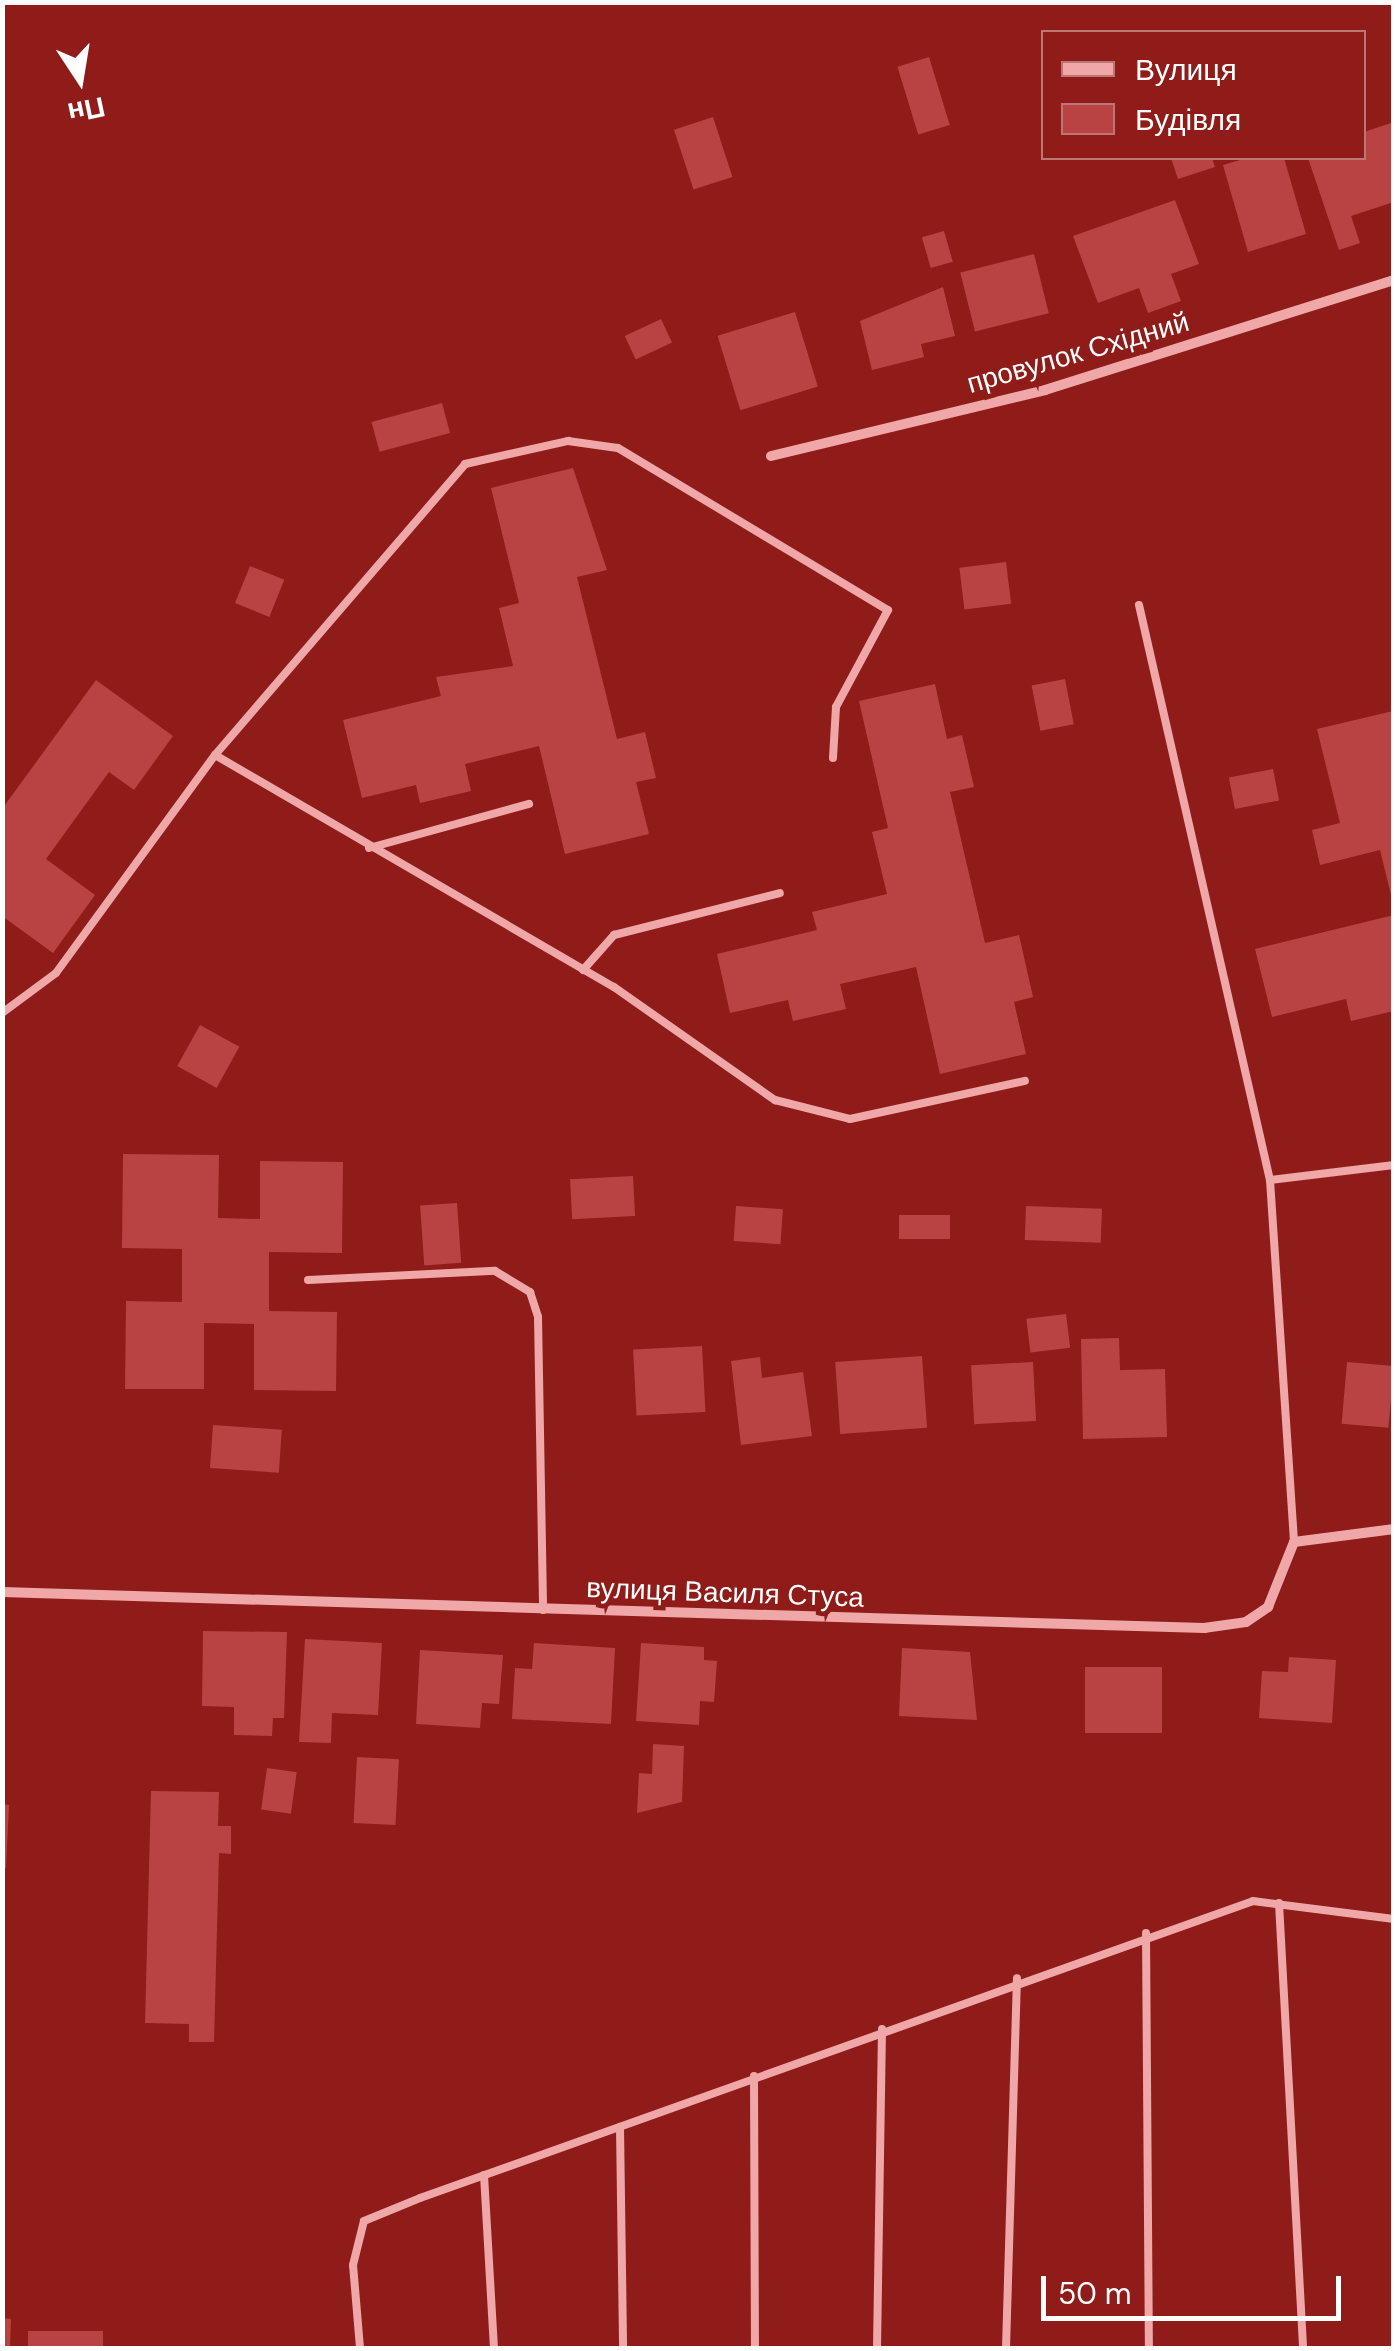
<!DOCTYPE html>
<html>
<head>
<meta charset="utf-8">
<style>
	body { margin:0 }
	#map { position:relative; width:1396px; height:2351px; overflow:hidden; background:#8f1c19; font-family:"DM Sans",sans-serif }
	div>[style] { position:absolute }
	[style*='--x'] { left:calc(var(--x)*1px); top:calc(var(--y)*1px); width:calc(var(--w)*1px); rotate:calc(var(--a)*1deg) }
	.building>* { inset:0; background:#b84342; transform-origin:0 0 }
	.service>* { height:8px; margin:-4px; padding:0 4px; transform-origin:4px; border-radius:4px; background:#efa7a7 }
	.minor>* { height:10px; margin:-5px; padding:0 5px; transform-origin:5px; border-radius:5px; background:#efa7a7 }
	span { translate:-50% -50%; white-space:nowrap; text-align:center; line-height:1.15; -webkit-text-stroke:10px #8f1c19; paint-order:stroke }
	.street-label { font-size:28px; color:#fff }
	.frame { position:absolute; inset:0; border:5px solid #fff; pointer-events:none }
	.legend { position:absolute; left:1041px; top:30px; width:325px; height:130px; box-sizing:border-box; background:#8f1c19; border:2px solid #bc7775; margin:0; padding:12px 18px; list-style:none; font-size:30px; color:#fff }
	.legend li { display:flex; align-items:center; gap:20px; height:50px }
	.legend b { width:50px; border:2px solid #bc7775 }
	.north { position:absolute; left:30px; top:30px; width:100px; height:100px; -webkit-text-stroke:8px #8f1c19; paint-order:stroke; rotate:168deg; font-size:28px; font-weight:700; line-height:40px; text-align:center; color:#fff }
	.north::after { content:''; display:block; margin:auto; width:35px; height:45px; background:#fff; clip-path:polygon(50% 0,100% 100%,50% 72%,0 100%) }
	.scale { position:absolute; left:1041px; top:2276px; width:300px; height:45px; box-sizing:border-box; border:5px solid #fff; border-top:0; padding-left:12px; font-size:30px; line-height:35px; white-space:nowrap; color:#fff; -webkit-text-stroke:8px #8f1c19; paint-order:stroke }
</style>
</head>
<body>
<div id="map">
	<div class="building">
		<div style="left:929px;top:57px;width:71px;height:33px;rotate:73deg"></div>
		<div style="left:713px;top:117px;width:63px;height:41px;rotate:72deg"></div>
		<div style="clip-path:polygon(1394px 122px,1394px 202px,1351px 216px,1360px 243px,1339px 250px,1308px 158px,1364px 158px,1364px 132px)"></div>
		<div style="clip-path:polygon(1171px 158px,1212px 158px,1215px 167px,1178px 179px)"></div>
		<div style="clip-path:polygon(1247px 158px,1284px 158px,1306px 234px,1248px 252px,1223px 165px)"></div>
		<div style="clip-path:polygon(1175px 200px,1199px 264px,1171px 274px,1181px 301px,1148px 313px,1139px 288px,1098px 303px,1073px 236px)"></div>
		<div style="left:944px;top:231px;width:32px;height:23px;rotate:74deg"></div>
		<div style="left:1034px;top:254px;width:61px;height:76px;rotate:76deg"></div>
		<div style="clip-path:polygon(943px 287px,955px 336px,921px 344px,924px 357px,872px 370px,860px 321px)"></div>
		<div style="left:795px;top:312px;width:78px;height:81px;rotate:73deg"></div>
		<div style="left:661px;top:319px;width:26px;height:40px;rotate:65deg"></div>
		<div style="left:442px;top:403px;width:31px;height:73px;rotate:75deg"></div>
		<div style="clip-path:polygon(573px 468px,607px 570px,577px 577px,617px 739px,645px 732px,656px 778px,636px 782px,649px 834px,565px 854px,539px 746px,465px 764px,471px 791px,420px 803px,416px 785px,362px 798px,343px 720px,441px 696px,436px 677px,513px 666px,499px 608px,519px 603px,491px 488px)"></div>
		<div style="left:1006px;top:562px;width:42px;height:47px;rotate:83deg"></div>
		<div style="left:250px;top:566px;width:37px;height:40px;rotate:22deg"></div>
		<div style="left:1065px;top:679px;width:46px;height:34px;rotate:79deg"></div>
		<div style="clip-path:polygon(96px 680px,173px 736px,134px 790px,109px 772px,46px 859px,95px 895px,53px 953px,2px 916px,2px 809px)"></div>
		<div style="clip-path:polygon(935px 684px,947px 739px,962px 735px,974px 787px,950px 792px,985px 943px,1019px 935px,1033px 997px,1014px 1002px,1026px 1054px,940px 1074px,916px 967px,840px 984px,846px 1009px,793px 1021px,788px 1000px,730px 1013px,717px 954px,817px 930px,812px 912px,887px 894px,872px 832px,888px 828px,859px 701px)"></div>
		<div style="clip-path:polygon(1393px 711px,1394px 899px,1392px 899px,1380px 850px,1320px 865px,1312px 830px,1340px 823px,1317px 729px)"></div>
		<div style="left:1273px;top:769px;width:32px;height:45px;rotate:79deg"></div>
		<div style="clip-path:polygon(1394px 915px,1394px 1011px,1351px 1021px,1346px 999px,1272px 1017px,1255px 949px)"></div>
		<div style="left:200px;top:1025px;width:45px;height:47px;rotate:29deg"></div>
		<div style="clip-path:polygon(123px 1154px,219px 1155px,218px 1218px,260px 1219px,260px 1161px,343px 1162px,342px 1253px,269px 1252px,269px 1311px,337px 1312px,336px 1391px,254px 1390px,254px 1324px,204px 1323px,204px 1389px,125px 1389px,126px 1301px,182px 1302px,182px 1249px,122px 1248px)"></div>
		<div style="left:633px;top:1176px;width:40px;height:63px;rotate:87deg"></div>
		<div style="left:457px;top:1203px;width:60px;height:37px;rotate:86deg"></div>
		<div style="left:736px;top:1206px;width:47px;height:35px;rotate:4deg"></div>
		<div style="left:1026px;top:1206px;width:76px;height:34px;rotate:2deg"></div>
		<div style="left:899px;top:1215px;width:51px;height:24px"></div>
		<div style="left:1066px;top:1314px;width:34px;height:40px;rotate:83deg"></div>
		<div style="clip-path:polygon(1119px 1338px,1120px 1370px,1165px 1369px,1167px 1437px,1083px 1439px,1081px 1339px)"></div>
		<div style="left:702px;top:1346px;width:66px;height:69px;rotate:87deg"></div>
		<div style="left:922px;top:1356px;width:72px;height:87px;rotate:86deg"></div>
		<div style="clip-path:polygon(760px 1357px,762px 1378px,803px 1372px,812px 1436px,741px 1445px,731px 1361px)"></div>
		<div style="left:1033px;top:1362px;width:59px;height:62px;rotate:87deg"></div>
		<div style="left:1347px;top:1362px;width:47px;height:62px;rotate:5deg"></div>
		<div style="left:213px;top:1425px;width:69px;height:43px;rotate:4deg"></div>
		<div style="clip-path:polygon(203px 1631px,287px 1632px,284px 1718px,273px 1718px,272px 1736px,234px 1735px,234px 1707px,202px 1706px)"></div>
		<div style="clip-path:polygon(305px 1639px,382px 1643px,378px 1715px,332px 1713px,331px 1743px,299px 1742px)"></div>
		<div style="clip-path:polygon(534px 1643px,615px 1648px,611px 1724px,512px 1719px,515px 1668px,532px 1669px)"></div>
		<div style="clip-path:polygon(641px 1643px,704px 1647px,704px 1660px,717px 1661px,714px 1702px,700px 1701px,699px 1725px,636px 1721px)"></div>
		<div style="clip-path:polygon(902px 1648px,970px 1652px,977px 1720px,899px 1716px)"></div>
		<div style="clip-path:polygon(420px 1650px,503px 1655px,499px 1704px,482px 1703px,480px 1728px,416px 1724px)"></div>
		<div style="clip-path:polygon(1289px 1657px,1336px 1660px,1332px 1723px,1259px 1718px,1262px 1671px,1288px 1672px)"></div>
		<div style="left:1085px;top:1667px;width:77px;height:66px"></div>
		<div style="clip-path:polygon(653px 1744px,684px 1746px,682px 1802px,637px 1813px,639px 1773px,652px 1774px)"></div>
		<div style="left:357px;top:1757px;width:42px;height:66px;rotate:3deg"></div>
		<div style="left:267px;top:1768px;width:30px;height:42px;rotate:8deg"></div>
		<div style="clip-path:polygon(151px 1791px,219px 1792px,218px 1826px,231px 1826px,231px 1854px,219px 1853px,214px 2042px,189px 2042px,189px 2024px,145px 2023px)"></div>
		<div style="clip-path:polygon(2px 1804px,9px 1805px,6px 1868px,2px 1868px)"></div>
		<div style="clip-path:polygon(2px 2318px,11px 2319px,10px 2347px,2px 2347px)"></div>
		<div style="left:28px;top:2331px;width:75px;height:17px"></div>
	</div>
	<div class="service">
		<div style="--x:1139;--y:605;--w:590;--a:77.17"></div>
		<div style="--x:1270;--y:1180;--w:363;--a:86.2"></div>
		<div style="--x:215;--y:755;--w:462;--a:30.2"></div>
		<div style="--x:614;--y:987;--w:197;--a:35.1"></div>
		<div style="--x:775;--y:1100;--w:77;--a:14.2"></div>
		<div style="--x:850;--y:1119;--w:179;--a:-12.3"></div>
		<div style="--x:369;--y:848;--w:166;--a:-15.4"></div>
		<div style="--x:583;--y:970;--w:47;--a:-48.5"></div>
		<div style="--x:614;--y:935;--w:171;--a:-14.2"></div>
		<div style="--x:2;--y:1013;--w:67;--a:-36.5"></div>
		<div style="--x:56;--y:973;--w:270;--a:-53.9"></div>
		<div style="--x:215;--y:755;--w:384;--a:-49.3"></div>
		<div style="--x:465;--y:464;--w:106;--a:-12.6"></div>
		<div style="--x:568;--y:441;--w:50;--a:8"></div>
		<div style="--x:618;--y:448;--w:315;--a:31"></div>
		<div style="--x:888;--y:610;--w:110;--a:118.2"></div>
		<div style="--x:836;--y:707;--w:51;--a:93.4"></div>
		<div style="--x:1270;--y:1180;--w:125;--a:-6.9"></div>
		<div style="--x:308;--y:1280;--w:187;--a:-2.8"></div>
		<div style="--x:495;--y:1271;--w:41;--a:31"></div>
		<div style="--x:530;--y:1292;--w:26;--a:72"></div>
		<div style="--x:538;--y:1317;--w:293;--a:89"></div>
		<div style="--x:1279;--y:1903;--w:446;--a:86.9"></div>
		<div style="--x:1146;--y:1933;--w:415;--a:89.6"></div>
		<div style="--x:754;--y:2076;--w:272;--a:89.8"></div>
		<div style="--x:620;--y:2127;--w:221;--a:89.2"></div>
		<div style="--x:484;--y:2175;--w:173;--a:86.7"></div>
		<div style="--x:360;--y:2348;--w:83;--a:-94.8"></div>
		<div style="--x:353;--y:2265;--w:45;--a:-76"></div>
		<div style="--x:364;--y:2221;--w:61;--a:-22.3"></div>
		<div style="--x:420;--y:2198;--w:884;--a:-19.62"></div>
		<div style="--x:1253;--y:1901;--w:142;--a:7.3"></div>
		<div style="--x:877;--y:2348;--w:319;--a:-89.1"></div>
		<div style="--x:1006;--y:2348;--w:370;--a:-88.3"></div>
	</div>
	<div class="minor">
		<div style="--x:771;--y:456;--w:282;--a:-13.5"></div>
		<div style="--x:1045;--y:390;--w:366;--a:-17.5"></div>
		<div style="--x:2;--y:1592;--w:1203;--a:1.72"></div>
		<div style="--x:1204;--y:1628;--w:42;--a:-8.1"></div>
		<div style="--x:1246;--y:1622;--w:27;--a:-34"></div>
		<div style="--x:1268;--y:1607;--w:70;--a:-68.2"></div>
		<div style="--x:1294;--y:1542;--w:101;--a:-7.4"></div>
	</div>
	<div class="street-label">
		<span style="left:1078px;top:353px;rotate:-16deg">провулок Східний</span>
		<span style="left:725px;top:1593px;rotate:2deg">вулиця Василя Стуса</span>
	</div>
	<div class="frame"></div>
	<ul class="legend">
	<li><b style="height:12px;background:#efa7a7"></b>Вулиця</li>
	<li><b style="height:28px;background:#b84342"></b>Будівля</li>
	</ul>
	<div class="north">Пн</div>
	<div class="scale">50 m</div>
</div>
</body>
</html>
